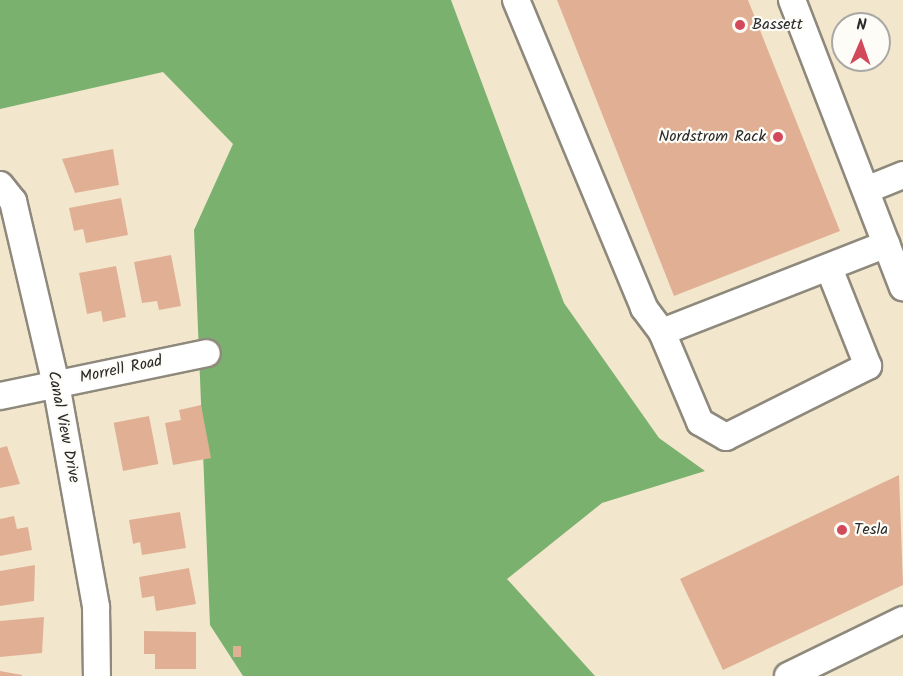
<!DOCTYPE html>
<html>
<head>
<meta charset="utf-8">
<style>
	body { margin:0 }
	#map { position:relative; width:903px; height:676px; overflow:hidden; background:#f2e7cd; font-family:Kalam,sans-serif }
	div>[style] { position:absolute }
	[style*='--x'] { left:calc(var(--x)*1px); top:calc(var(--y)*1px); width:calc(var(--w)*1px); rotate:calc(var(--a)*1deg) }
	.forest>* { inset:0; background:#7bb16e }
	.building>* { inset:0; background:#e1b094; transform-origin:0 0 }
	.roads { filter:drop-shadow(2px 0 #8e897c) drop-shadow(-2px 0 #8e897c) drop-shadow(0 2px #8e897c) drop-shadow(0 -2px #8e897c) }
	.minor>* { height:26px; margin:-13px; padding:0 13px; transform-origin:13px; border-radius:13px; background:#fff }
	.dots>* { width:16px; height:16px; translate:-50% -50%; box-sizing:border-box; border:3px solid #fdfcf7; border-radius:50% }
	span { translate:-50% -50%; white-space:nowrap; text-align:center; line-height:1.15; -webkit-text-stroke:4.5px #fdfcf7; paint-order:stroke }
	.poi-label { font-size:16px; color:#2b2b2b }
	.left { translate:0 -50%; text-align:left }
	.right { translate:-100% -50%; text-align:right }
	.street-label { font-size:16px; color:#2b2b2b }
	.north { position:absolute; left:831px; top:12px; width:60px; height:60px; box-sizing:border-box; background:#fdfcf7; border:2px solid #a9a8a5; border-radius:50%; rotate:2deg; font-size:16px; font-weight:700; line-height:24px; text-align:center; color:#2b2b2b }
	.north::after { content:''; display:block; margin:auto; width:21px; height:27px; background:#d1495b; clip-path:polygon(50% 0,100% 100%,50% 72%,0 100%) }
</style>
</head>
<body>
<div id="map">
	<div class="forest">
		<div style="clip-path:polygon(0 0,451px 0,564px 303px,659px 438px,705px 471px,602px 503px,507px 579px,595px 676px,243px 676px,210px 625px,194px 230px,233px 144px,163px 72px,0 109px)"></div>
	</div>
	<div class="building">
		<div style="clip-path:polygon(557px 0,748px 0,840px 231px,674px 296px)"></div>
		<div style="clip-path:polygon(113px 149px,119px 185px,75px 193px,62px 159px)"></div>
		<div style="clip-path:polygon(121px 198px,128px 235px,86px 243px,83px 229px,74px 231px,69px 208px)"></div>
		<div style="clip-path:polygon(171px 255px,181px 306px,159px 310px,157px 301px,142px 303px,134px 262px)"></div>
		<div style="clip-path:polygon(116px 266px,126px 317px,103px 322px,101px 311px,87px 314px,79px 273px)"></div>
		<div style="clip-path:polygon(201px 405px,211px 458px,173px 465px,165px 423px,181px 420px,179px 410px)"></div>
		<div style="left:149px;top:416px;width:49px;height:36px;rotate:79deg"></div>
		<div style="clip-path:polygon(7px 446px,20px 484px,0 488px,0 448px)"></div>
		<div style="clip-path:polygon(899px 475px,903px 585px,723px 670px,680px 579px)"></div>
		<div style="clip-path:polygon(180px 512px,186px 548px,142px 555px,140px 542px,133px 544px,129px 520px)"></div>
		<div style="clip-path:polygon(14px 516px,17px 529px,28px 527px,32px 550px,0 556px,0 519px)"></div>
		<div style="clip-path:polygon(35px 565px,34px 601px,0 606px,0 571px)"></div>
		<div style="clip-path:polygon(189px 568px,196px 604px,156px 611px,154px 596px,142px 598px,139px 577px)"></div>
		<div style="clip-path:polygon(44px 617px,42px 653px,0 657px,0 621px)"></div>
		<div style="clip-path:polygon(144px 631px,196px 632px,196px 669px,155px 669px,155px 654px,144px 654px)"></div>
		<div style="left:233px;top:646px;width:8px;height:11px"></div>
		<div style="clip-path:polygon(0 671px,22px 675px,22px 676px,0 676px)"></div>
	</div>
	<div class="roads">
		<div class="minor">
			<div style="--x:516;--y:0;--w:334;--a:67.4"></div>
			<div style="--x:644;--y:308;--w:30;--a:53"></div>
			<div style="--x:662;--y:332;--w:98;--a:67.1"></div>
			<div style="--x:700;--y:422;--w:30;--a:30"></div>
			<div style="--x:726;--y:437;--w:159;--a:-26.6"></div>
			<div style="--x:868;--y:366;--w:105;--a:-111.7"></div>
			<div style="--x:792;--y:0;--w:308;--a:68.9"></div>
			<div style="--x:0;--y:185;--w:21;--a:51"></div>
			<div style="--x:13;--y:201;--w:188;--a:76.8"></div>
			<div style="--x:56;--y:384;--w:227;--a:79.8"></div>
			<div style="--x:96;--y:607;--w:69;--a:89.2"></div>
			<div style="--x:866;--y:190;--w:40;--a:-22"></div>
			<div style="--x:662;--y:332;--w:241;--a:-21.4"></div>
			<div style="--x:0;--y:396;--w:211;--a:-11.7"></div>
			<div style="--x:788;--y:676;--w:128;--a:-26"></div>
		</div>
	</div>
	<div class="dots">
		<div style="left:740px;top:25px;background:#d1495b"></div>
		<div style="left:778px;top:137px;background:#d1495b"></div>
		<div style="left:842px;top:530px;background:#d1495b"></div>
	</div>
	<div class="poi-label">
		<span class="left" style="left:752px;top:25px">Bassett</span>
		<span class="right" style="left:766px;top:137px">Nordstrom Rack</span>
		<span class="left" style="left:854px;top:530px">Tesla</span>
	</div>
	<div class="street-label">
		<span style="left:121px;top:370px;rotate:-12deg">Morrell Road</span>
		<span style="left:63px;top:427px;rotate:79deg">Canal View Drive</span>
	</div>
	<div class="north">N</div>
</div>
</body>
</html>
